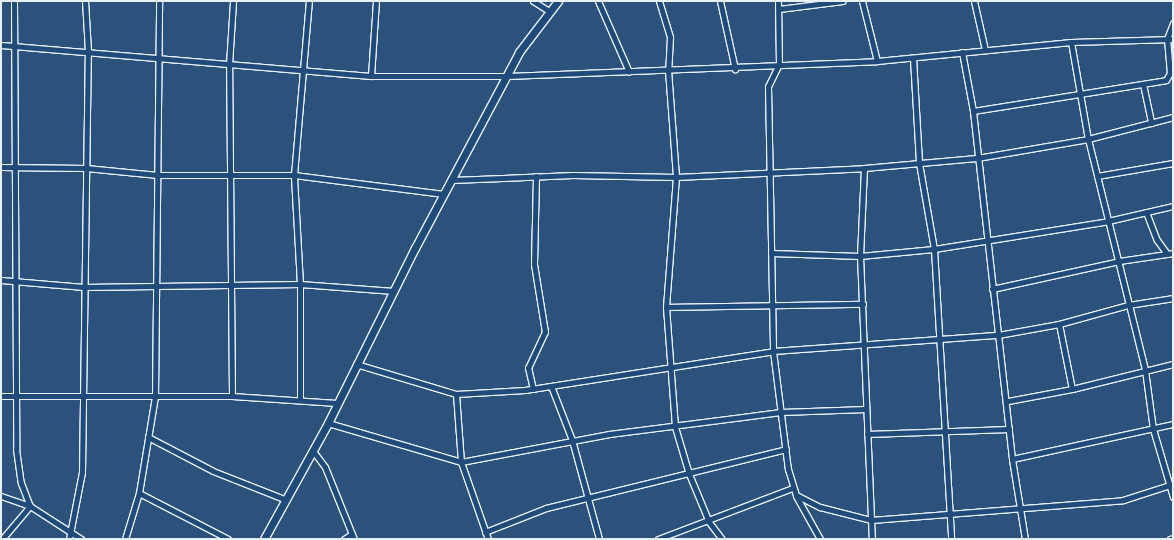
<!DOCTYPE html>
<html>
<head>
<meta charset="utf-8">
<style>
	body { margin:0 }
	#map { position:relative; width:1174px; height:540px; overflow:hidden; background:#2d517d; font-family:Mali,sans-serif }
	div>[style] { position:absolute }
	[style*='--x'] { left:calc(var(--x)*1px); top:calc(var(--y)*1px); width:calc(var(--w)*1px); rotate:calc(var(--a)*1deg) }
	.roads { filter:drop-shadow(1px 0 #e8f1f8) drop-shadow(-1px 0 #e8f1f8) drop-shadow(0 1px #e8f1f8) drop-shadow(0 -1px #e8f1f8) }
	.street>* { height:5px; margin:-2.5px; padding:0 2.5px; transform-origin:2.5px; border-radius:2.5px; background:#1f4a7a }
	.secondary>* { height:7px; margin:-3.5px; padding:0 3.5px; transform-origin:3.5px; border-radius:3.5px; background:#1f4a7a }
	span { translate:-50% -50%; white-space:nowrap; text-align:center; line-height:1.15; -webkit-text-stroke:3.5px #1f4a7a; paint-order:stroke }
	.frame { position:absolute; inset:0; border:2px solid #e8f1f8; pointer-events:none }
</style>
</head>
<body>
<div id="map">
	<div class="roads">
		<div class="street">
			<div style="--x:14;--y:1;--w:448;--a:89.7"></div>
			<div style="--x:16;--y:449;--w:34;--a:82"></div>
			<div style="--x:21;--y:483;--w:25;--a:69"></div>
			<div style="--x:30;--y:506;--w:61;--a:32.9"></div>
			<div style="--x:533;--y:1;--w:19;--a:32"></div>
			<div style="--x:598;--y:1;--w:77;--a:66.4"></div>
			<div style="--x:659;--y:1;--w:38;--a:73"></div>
			<div style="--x:670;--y:37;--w:33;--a:93"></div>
			<div style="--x:668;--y:70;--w:107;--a:85.7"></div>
			<div style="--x:676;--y:177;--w:130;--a:94.4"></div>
			<div style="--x:666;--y:307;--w:120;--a:85.7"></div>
			<div style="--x:675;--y:427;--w:49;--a:73.4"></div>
			<div style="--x:689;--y:474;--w:52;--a:67.4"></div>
			<div style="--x:709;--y:522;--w:21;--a:53"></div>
			<div style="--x:720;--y:1;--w:70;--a:77.6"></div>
			<div style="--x:778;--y:1;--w:63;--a:89.1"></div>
			<div style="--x:779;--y:64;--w:25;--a:116"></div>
			<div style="--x:768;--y:87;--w:264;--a:88.9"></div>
			<div style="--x:773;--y:351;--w:119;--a:82.8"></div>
			<div style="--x:788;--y:469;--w:27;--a:73"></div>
			<div style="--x:796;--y:495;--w:27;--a:27"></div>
			<div style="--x:820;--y:507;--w:53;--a:14.3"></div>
			<div style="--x:871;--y:520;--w:253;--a:-4.5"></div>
			<div style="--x:1123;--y:500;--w:52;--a:-17.7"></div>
			<div style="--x:862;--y:1;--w:62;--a:76"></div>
			<div style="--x:974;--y:1;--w:50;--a:77.3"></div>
			<div style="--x:779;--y:9;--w:64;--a:-7.2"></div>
			<div style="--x:1071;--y:42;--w:98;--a:80.1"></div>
			<div style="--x:1088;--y:139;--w:238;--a:76.1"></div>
			<div style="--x:1145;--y:370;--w:60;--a:82.3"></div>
			<div style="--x:1153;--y:429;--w:71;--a:73.6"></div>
			<div style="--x:1;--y:45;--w:371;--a:4.8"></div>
			<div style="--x:371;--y:76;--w:136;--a:0"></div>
			<div style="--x:507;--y:76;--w:370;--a:-2.3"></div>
			<div style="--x:877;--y:61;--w:195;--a:-5.6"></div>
			<div style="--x:1071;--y:42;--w:102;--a:-1.7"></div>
			<div style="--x:962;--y:52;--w:60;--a:79.4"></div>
			<div style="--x:973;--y:111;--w:350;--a:83.6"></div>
			<div style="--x:1012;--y:459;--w:81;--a:80.8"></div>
			<div style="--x:913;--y:58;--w:105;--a:86.7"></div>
			<div style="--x:919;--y:163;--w:87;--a:80.1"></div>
			<div style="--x:934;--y:249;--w:290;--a:86.6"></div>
			<div style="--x:371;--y:76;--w:75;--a:-86.2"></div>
			<div style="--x:1143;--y:84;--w:40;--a:78"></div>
			<div style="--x:973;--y:111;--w:195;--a:-9.1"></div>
			<div style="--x:1166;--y:80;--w:8;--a:-60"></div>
			<div style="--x:1170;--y:73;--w:34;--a:-95"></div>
			<div style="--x:1167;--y:39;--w:17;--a:-69"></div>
			<div style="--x:1;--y:167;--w:85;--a:0.7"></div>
			<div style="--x:86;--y:168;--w:72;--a:5.6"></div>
			<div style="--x:158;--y:175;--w:136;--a:0"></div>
			<div style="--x:294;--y:175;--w:151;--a:7.2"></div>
			<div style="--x:864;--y:168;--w:88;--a:92.6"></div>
			<div style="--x:860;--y:256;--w:283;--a:87.6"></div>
			<div style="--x:1097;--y:176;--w:77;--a:-9.7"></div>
			<div style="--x:451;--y:180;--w:122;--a:-2.3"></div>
			<div style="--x:573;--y:175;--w:103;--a:1.1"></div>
			<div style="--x:676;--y:177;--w:188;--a:-2.7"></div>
			<div style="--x:864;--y:168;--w:113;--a:-5.1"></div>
			<div style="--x:977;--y:158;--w:113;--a:-9.7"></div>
			<div style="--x:1088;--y:139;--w:88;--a:-14.5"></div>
			<div style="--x:1146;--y:212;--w:30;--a:69"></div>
			<div style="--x:1157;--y:240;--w:17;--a:54"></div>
			<div style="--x:771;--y:253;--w:89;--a:1.9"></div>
			<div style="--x:860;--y:256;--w:74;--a:-5.4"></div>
			<div style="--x:934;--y:249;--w:176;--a:-9.1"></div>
			<div style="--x:1108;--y:221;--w:67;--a:-13"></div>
			<div style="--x:1;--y:280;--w:83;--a:4.8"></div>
			<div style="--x:84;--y:287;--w:216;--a:-0.8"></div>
			<div style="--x:300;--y:284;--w:94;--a:4.3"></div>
			<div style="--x:992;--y:289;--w:130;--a:-12.4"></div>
			<div style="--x:1119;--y:261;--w:55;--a:-8.4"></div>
			<div style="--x:666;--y:307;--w:197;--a:-0.9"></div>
			<div style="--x:1059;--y:324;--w:66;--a:78.7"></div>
			<div style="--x:356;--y:364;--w:104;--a:16.7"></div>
			<div style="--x:456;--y:394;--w:69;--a:-3.3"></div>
			<div style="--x:525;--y:390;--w:251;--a:-8.9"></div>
			<div style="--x:773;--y:351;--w:226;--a:-4.1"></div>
			<div style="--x:998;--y:335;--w:62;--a:-10.2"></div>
			<div style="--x:1059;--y:324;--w:72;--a:-15.4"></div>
			<div style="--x:1128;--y:305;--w:46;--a:-8.8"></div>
			<div style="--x:551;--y:386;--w:58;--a:68.7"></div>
			<div style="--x:572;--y:440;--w:103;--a:74.7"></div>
			<div style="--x:533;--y:389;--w:22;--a:-103"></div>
			<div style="--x:528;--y:368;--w:40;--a:-65"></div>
			<div style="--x:545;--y:332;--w:69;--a:-99.2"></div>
			<div style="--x:534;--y:264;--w:88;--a:-88.7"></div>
			<div style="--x:456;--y:394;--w:68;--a:85.8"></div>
			<div style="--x:461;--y:462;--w:82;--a:70.7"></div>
			<div style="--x:1;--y:396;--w:231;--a:0"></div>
			<div style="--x:232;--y:396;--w:331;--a:-90.5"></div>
			<div style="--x:229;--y:65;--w:64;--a:-86.4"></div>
			<div style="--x:232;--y:396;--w:105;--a:3.8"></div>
			<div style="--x:300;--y:400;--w:116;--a:-90"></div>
			<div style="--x:300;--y:284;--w:109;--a:-93.2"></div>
			<div style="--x:294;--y:175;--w:175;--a:-85.1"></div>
			<div style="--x:1008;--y:401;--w:65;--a:-10.6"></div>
			<div style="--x:1072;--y:389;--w:104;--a:-13.9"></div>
			<div style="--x:328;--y:423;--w:139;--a:16.3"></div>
			<div style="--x:461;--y:462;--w:151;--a:-10.7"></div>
			<div style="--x:609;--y:434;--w:173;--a:-7.3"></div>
			<div style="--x:781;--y:412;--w:85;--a:-2"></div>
			<div style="--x:867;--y:434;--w:142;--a:-2"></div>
			<div style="--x:148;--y:437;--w:73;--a:27.6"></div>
			<div style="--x:213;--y:471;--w:76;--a:21.5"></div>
			<div style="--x:313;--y:451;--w:20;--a:53"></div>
			<div style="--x:325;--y:467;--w:78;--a:68.1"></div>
			<div style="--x:1012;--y:459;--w:165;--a:-12.3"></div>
			<div style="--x:139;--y:493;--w:100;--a:27.3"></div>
			<div style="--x:1;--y:496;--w:31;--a:19"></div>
			<div style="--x:30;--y:506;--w:43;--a:130.3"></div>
			<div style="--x:796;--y:496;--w:49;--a:60.8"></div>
			<div style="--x:485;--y:532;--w:66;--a:-21.5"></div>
			<div style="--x:546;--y:508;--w:247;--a:-13.8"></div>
			<div style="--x:69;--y:539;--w:68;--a:-79"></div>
			<div style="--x:82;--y:472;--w:421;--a:-89.2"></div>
			<div style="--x:88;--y:51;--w:50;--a:-93.4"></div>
			<div style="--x:125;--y:539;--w:48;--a:-73.1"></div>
			<div style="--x:139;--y:493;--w:98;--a:-80.6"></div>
			<div style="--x:155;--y:396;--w:395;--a:-89.4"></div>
			<div style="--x:344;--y:539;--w:9;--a:-32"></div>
			<div style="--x:658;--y:539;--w:143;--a:-20.8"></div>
			<div style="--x:1170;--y:539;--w:3;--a:-18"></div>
		</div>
		<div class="secondary">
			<div style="--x:264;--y:539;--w:132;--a:-61.1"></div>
			<div style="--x:328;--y:423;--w:195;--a:-63.6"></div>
			<div style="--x:415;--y:248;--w:222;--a:-62"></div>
			<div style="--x:519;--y:52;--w:64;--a:-52.6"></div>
		</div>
	</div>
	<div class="frame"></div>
</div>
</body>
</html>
